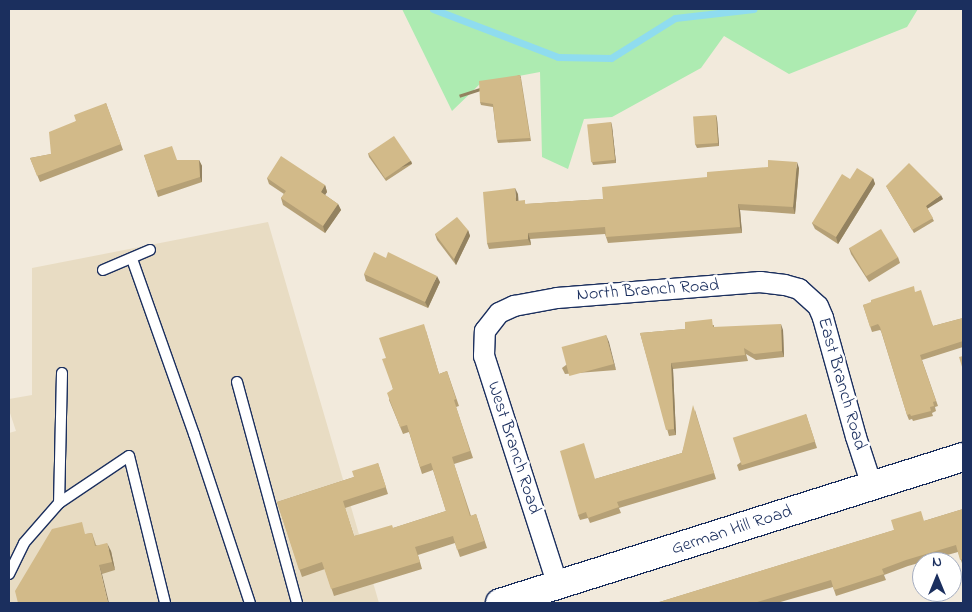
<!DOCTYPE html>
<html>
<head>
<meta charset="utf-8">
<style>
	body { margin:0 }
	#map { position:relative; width:972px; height:612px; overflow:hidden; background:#f2eadc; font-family:"Indie Flower",sans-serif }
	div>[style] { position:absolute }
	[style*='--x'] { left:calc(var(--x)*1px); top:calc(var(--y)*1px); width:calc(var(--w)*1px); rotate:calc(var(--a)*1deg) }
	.built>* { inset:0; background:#e8dcc3 }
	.green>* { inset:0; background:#adebb1 }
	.stream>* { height:7px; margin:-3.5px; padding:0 3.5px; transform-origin:3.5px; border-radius:3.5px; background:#8fdcef }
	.roads { filter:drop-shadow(1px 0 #1b2f5e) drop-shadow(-1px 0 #1b2f5e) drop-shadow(0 1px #1b2f5e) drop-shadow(0 -1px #1b2f5e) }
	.lane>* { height:10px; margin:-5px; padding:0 5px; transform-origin:5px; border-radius:5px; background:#fff }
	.street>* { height:20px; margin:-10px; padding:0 10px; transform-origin:10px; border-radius:10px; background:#fff }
	.secondary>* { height:28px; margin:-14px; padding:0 14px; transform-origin:14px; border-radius:14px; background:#fff }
	.wall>* { inset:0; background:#b5a076 }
	.shaded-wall>* { inset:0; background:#938260; transform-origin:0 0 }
	.building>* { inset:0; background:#d2ba89; transform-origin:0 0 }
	span { translate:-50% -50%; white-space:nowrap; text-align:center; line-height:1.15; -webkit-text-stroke:5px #fff; paint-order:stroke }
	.street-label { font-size:18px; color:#1b2f5e }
	.frame { position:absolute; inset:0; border:10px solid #1b2f5e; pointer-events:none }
	.north { position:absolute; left:912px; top:552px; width:50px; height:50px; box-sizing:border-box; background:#fff; border:1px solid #a4acbf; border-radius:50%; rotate:0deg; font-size:14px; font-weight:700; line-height:20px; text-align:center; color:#1b2f5e }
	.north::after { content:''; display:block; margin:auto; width:18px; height:22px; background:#1b2f5e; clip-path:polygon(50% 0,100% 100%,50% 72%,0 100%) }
</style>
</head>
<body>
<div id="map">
	<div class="built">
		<div style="clip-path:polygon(268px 222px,379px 603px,9px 603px,9px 433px,16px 431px,9px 410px,9px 399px,32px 395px,32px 268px)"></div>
	</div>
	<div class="green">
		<div style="clip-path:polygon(402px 9px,918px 9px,907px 27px,789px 74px,724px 36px,701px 68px,612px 117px,584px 119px,568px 169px,542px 157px,540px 72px,481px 83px,452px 111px)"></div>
	</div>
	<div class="stream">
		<div style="--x:433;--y:9;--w:134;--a:21"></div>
		<div style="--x:558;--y:57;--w:53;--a:1.1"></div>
		<div style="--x:611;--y:58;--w:75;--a:-32"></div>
		<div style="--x:675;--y:18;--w:79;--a:-6.6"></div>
	</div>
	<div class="roads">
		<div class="lane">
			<div style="--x:132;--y:259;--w:186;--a:70.5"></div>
			<div style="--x:194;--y:434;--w:178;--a:71.7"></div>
			<div style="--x:103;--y:270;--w:51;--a:-23.1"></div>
			<div style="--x:62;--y:373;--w:130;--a:91.3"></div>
			<div style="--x:59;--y:503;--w:84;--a:-33.9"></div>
			<div style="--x:129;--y:456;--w:151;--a:76.2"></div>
			<div style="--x:237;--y:382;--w:229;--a:74.8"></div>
			<div style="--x:9;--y:574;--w:34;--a:-64"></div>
			<div style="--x:24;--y:543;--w:53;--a:-48.8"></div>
		</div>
		<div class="street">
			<div style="--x:558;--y:586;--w:242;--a:-107.8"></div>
			<div style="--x:484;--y:356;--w:25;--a:-88"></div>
			<div style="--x:485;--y:331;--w:23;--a:-52"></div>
			<div style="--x:499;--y:313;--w:17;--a:-25"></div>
			<div style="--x:514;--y:306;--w:44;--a:-10.5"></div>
			<div style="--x:557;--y:298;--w:204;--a:-4.5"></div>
			<div style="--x:760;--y:282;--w:25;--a:7"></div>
			<div style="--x:785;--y:285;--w:15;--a:16"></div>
			<div style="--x:799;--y:289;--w:25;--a:42"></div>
			<div style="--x:818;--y:306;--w:13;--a:67"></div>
			<div style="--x:823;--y:318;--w:123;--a:74.5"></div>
			<div style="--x:856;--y:437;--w:52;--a:71.9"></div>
		</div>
		<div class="secondary">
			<div style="--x:500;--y:603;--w:485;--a:-17.5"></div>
		</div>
	</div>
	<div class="wall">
		<div style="clip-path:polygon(521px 78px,531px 141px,498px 143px,497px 140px,493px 107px,481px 105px,480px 102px)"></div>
		<div style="clip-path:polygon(106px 103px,123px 150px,40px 182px,30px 158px,51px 154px,76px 121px)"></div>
		<div style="clip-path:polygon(716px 115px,717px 119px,719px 146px,697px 148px,695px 144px)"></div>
		<div style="clip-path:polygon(611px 122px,612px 126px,616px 163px,593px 165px,592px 162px)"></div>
		<div style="clip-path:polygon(368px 153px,411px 161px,412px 164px,386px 181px,369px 157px)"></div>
		<div style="clip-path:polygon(144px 155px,177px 160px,199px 160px,202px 166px,202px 182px,158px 197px)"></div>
		<div style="clip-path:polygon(799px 168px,795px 214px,740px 210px,742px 233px,608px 243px,605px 234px,530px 239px,531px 245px,489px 249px,487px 243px,518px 194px,518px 201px,526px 204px,603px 199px)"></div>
		<div style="clip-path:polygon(267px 178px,325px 185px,327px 192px,325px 195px,338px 204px,341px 210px,325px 233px,283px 205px,281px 198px,284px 194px,269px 184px)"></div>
		<div style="clip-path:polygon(873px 178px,875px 184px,838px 244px,815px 229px,812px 223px)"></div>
		<div style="clip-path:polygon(886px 186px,943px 199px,927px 208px,934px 221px,914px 233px)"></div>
		<div style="clip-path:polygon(468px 230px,470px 236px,456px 265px,437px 240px,435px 234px)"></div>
		<div style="clip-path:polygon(849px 248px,898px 257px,900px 263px,869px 282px,851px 254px)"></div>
		<div style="clip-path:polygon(364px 274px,440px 282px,428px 308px,366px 281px)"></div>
		<div style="clip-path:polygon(915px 292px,933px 326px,963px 318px,963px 347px,922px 360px,938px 406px,935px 407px,936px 411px,932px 413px,933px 416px,913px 421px,912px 419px,909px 420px,907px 415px,881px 331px,880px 330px,872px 332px,863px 305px)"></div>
		<div style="clip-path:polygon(714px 325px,714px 327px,783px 330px,784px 357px,756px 360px,746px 354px,748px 361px,673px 369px,676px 435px,669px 436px,640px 333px,685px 329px)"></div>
		<div style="clip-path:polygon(426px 331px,439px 374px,447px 371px,459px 406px,456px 407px,473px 458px,454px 464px,471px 516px,476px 514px,487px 548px,460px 557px,455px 543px,418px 555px,422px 569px,334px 596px,325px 569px,302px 577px,277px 502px,354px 477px,378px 463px,388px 494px,345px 508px,354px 536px,393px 528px,446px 511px,433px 470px,422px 474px,409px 432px,403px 434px,389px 400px,393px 389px,386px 358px)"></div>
		<div style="clip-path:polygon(606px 335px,616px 370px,565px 374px,562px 368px)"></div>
		<div style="clip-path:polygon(695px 410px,716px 479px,619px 508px,621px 513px,590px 523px,588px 518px,580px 520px,578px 515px,595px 479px,682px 453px)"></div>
		<div style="clip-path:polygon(806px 414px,817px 448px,739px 471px,737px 465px)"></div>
		<div style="clip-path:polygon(963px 509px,963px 566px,958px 552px,908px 566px,884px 575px,886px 580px,836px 596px,833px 587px,777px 603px,656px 603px)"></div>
		<div style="clip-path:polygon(92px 533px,96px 545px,111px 551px,115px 570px,102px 574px,86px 534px)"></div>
	</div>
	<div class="shaded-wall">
		<div style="left:520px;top:75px;width:3px;height:64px;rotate:72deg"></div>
		<div style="clip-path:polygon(716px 115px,717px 119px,719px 146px,718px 143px)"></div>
		<div style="clip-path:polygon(611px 122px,612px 126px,616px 163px,615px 160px)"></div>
		<div style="clip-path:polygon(199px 160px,202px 166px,202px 182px,200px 177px)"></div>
		<div style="left:411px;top:161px;width:3px;height:31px;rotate:72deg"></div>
		<div style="clip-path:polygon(797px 162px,799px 168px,795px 214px,793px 207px)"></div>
		<div style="clip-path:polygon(873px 178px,875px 184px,838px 244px,836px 237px)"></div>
		<div style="clip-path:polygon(325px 185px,327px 192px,323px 198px,321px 192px)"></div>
		<div style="clip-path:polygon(515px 188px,518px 194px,519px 207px,516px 201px)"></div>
		<div style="clip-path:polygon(941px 195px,943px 199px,927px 209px,926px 206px)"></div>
		<div style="clip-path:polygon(338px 204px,341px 210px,325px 233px,323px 226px)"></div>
		<div style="clip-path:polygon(738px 204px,740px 210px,742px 233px,740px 227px)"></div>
		<div style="clip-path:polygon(468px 230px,470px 236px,456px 265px,454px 259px)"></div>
		<div style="clip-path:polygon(528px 233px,530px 239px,531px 245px,528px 239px)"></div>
		<div style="clip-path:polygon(437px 276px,440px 282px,428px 308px,425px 302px)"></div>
		<div style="clip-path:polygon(781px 324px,783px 330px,784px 357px,782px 351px)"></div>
		<div style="clip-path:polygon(606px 335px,609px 342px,616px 370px,614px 364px)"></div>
		<div style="clip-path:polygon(671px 363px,673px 369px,676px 435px,674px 429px)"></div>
		<div style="clip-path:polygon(107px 543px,111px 551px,115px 570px,112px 562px)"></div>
		<div style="clip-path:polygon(99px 565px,102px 574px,109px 603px,108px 603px)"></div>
	</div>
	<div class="building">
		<div style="clip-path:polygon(520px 75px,530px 138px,497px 140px,493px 104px,480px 102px,479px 81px)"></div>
		<div style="clip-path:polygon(106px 103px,121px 144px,37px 176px,30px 158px,51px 154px,49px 132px,76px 121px,74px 115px)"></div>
		<div style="left:716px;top:115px;width:28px;height:23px;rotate:86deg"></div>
		<div style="left:611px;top:122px;width:38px;height:24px;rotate:84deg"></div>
		<div style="left:394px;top:136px;width:30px;height:31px;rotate:56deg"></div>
		<div style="clip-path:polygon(172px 146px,177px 160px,199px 160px,200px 177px,156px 191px,144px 155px)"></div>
		<div style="clip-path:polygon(281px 156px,325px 185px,321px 192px,338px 204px,323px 226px,281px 198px,286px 191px,267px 178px)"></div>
		<div style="clip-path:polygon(768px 160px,797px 162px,793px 207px,738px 204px,740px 227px,606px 237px,605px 227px,528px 233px,528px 239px,487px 243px,483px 192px,515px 188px,516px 201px,525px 200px,525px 204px,603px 199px,602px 187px,707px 177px,707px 172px,768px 167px)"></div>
		<div style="clip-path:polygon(909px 163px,941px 195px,926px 206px,933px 218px,912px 230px,886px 186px)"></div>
		<div style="clip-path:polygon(857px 168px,873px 178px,836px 237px,812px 223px,842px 174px,850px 179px)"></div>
		<div style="clip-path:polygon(457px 217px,468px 230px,454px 259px,435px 234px)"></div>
		<div style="left:881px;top:229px;width:33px;height:37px;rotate:59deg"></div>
		<div style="clip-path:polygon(374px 252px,386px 258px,388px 252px,437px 276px,425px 302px,364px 274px)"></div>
		<div style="clip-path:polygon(914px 286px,915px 292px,921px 290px,933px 326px,963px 318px,963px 341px,920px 355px,936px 401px,933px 402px,934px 406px,930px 407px,931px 411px,911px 416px,910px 414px,907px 415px,880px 327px,878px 324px,870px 327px,863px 305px,871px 302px,871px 300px)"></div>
		<div style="clip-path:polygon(712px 319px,713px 327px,781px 324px,782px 351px,754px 354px,744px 348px,745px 355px,671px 363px,674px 429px,666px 430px,640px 333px,685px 329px,685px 322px)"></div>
		<div style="clip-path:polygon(424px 324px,439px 374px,447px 371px,456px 399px,454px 400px,470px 451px,452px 457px,470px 516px,476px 514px,484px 541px,457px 550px,453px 536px,415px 547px,420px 562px,331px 589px,322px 562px,299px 570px,277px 502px,354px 477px,352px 471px,378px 463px,386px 487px,343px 501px,354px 536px,392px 525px,393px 528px,446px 511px,431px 463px,420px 467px,407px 425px,400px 427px,387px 393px,393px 389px,382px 359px,386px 358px,379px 338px)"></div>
		<div style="left:606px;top:335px;width:30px;height:46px;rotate:75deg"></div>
		<div style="clip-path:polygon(963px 356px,963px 370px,959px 357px)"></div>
		<div style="clip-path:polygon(693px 405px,714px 473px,617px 502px,619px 507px,588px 518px,586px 512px,578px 515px,560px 451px,584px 443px,595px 479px,682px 453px)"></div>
		<div style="left:806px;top:414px;width:29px;height:77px;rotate:72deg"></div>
		<div style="clip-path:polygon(963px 509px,963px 559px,960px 560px,956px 545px,906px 560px,882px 569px,884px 574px,834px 590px,831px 580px,754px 603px,656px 603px,894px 530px,891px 520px,921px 511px,924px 521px)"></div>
		<div style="clip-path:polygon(82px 522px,85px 534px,92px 533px,95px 546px,107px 543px,112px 562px,99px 565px,108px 603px,18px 603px,15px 591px,52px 529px)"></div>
	</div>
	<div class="street-label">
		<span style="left:648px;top:291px;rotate:-4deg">North Branch Road</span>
		<span style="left:841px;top:384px;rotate:74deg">East Branch Road</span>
		<span style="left:513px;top:448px;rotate:72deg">West Branch Road</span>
		<span style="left:732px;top:531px;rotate:-18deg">German Hill Road</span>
	</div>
	<div class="frame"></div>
	<div class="north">N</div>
</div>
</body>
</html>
